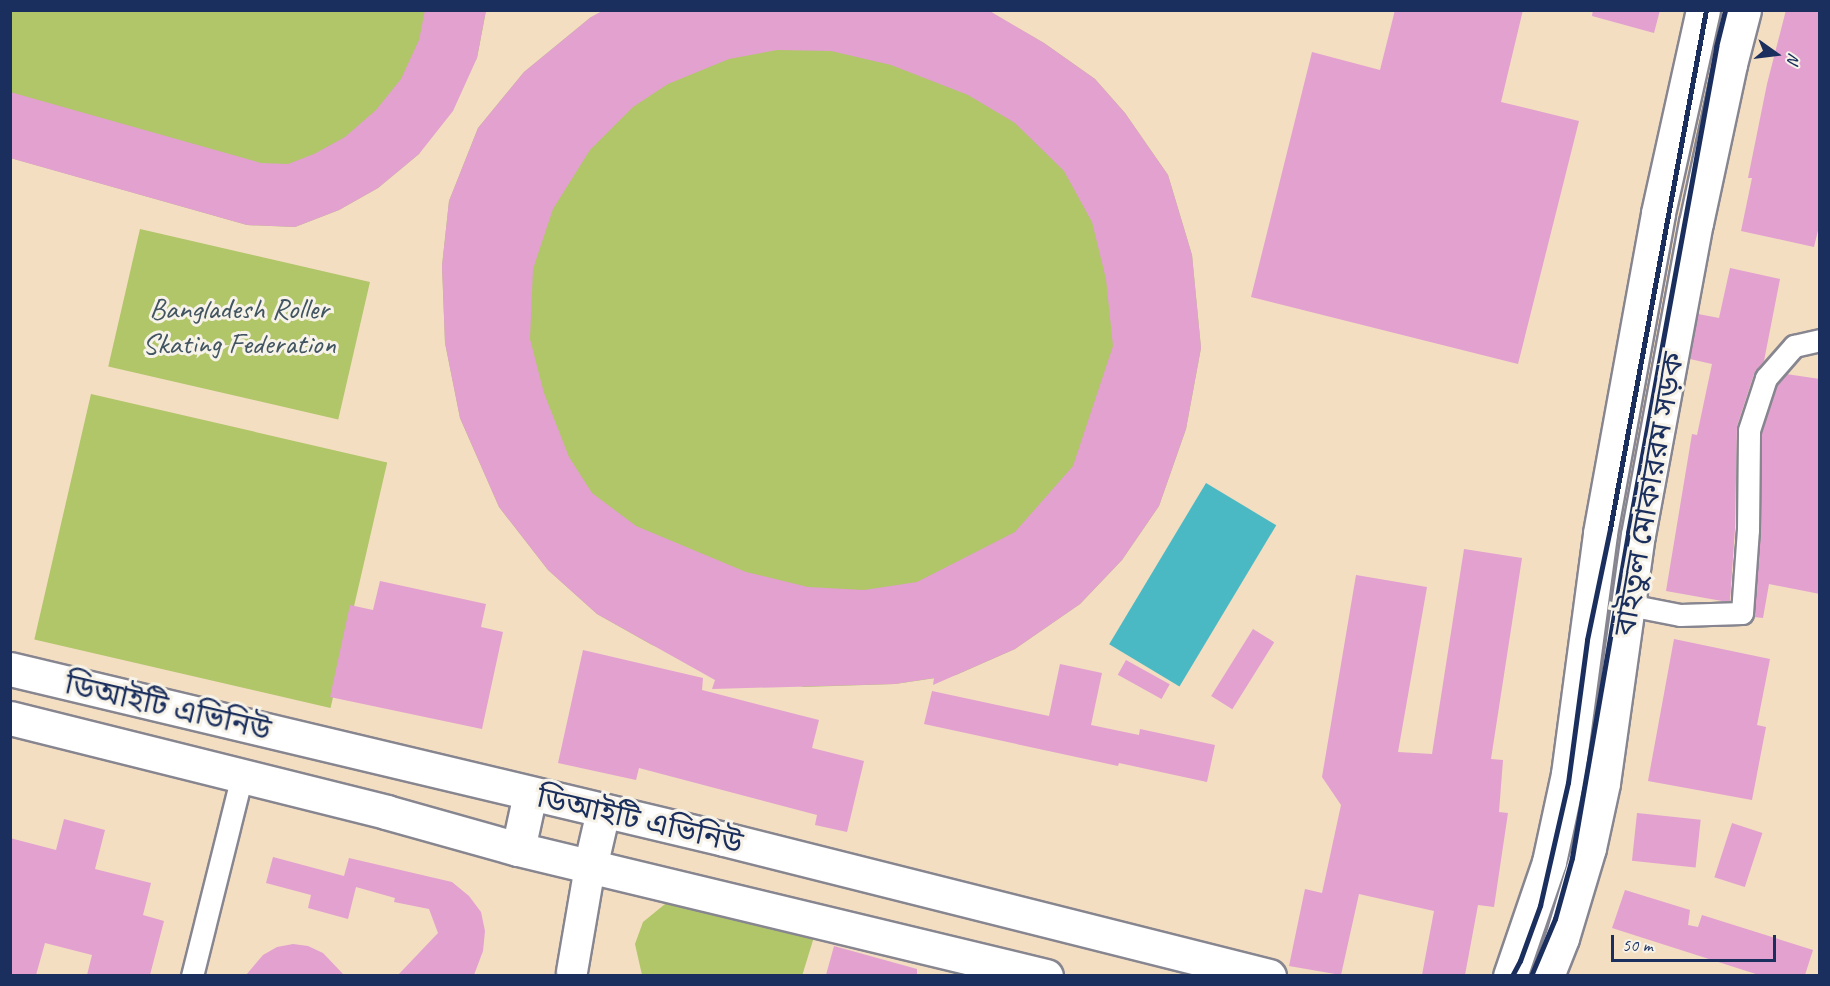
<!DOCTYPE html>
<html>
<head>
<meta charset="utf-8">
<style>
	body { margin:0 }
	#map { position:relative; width:1830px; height:986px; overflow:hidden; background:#f3dec2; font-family:Caveat,"Noto Sans Bengali",sans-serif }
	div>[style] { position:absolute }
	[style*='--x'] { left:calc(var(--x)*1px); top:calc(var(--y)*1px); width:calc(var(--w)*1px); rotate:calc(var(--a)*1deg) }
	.green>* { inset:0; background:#b1c569; transform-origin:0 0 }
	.water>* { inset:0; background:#4bb9c4; transform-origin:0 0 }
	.building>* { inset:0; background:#e2a1cf; transform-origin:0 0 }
	.roads { filter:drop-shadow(2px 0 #878690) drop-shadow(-2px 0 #878690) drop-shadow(0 2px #878690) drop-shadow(0 -2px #878690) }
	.minor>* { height:21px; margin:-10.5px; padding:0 10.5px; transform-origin:10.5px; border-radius:10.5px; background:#fff }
	.secondary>* { height:30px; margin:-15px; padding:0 15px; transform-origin:15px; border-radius:15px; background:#fff }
	.primary>* { height:33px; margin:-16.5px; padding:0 16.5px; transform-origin:16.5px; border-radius:16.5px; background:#fff }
	.rail>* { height:4.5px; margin:-2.25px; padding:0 2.25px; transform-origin:2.25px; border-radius:2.25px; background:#1b2f5e }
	span { translate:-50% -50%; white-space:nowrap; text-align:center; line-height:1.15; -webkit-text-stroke:6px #f7f3e8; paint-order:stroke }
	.park-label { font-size:30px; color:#405461 }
	.street-label { font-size:30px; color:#1b2f5e }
	.frame { position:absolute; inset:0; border:12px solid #1b2f5e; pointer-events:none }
	.north { position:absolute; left:1746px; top:24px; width:60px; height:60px; -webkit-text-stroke:4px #f7f3e8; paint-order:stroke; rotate:104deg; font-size:16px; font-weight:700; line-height:24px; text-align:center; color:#1b2f5e }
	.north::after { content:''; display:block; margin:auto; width:21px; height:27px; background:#1b2f5e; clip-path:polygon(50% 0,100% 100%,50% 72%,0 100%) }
	.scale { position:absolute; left:1611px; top:935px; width:165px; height:27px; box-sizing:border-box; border:3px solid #1b2f5e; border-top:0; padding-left:8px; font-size:18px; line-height:21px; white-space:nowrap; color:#1b2f5e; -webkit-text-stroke:4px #f7f3e8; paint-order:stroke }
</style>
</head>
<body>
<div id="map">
	<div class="green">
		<div style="clip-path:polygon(10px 11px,486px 11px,477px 58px,419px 154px,378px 188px,339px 210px,295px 227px,247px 225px,11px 158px)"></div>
		<div style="clip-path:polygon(988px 11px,1044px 43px,1095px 79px,1125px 113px,1168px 175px,1192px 255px,1201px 348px,1186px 429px,1159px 506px,1122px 560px,1080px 604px,1015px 649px,956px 675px,895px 684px,804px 687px,720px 667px,652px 645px,597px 614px,548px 570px,499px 507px,460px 418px,445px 343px,442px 266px,449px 201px,478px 128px,524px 72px,591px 17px)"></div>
		<div style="left:140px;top:229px;width:236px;height:141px;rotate:13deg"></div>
		<div style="left:91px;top:394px;width:304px;height:252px;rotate:13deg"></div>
		<div style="clip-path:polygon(670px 900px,814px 937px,802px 976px,642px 975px,635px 944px,643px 922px)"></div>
	</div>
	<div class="water">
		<div style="left:1206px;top:483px;width:82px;height:188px;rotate:31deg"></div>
	</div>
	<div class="building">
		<div style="clip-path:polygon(425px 10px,486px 10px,477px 58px,453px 111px,419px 154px,378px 188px,339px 210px,295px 227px,247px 225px,10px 158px,10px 92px,261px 163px,288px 164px,314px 154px,345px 137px,376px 110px,401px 79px,419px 40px)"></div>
		<div style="clip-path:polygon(evenodd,604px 10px,988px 10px,1044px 43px,1095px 79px,1125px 113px,1168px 175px,1192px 255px,1201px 348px,1186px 429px,1159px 506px,1122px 560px,1080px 604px,1015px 649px,933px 685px,934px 678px,895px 684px,712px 689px,715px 680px,597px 614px,548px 570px,499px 507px,460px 418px,445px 343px,442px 266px,449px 201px,478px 128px,524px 72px,591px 17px,604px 10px,777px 50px,831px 51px,891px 65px,968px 95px,1015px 123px,1064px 171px,1092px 222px,1106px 279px,1113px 346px,1073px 466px,1015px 532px,917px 582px,864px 590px,808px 587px,746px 572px,636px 526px,592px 493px,569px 457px,544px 393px,530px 339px,533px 269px,553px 209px,590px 150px,633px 107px,668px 84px,729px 59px,777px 50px)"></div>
		<div style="clip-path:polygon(1395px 10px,1523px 10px,1501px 102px,1579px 121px,1518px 364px,1251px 297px,1312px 52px,1380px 70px)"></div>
		<div style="clip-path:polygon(1593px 10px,1660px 10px,1654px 33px,1592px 16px)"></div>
		<div style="clip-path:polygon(1786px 10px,1820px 10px,1820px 222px,1814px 247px,1741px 231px,1752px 178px,1748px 178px,1767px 84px)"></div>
		<div style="clip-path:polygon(1730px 268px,1780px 279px,1764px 361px,1754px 374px,1737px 426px,1735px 529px,1730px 601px,1722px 601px,1666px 591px,1692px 434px,1697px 435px,1712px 364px,1690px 359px,1698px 314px,1719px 318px)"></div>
		<div style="clip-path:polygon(1786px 374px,1820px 379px,1820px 594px,1769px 584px,1763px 618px,1754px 617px,1761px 531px,1762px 432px,1777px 384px)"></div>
		<div style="clip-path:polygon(1464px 549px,1522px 558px,1491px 759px,1503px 760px,1499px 812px,1508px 813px,1494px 907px,1478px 905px,1465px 975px,1422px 975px,1434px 911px,1359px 894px,1341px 975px,1289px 966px,1305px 889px,1322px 893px,1341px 805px,1322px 777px,1356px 575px,1427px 587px,1398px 752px,1432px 754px)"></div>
		<div style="clip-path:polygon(380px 581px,486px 604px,481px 627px,503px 632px,482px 729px,330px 697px,350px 605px,373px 610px)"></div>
		<div style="left:1253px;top:629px;width:25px;height:79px;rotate:32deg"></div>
		<div style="clip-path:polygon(1674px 639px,1770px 659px,1757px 725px,1766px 727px,1752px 800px,1648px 781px)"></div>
		<div style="clip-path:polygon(583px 650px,703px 678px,702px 690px,819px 720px,812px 748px,864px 761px,847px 832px,815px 825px,817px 815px,639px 768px,636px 780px,558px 763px)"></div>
		<div style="left:1126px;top:660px;width:50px;height:17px;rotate:29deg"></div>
		<div style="clip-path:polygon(1060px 664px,1102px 673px,1091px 725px,1139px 735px,1140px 729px,1215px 745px,1207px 782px,1119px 763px,1118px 766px,924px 724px,932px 691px,1049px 716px)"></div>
		<div style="left:1637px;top:813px;width:64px;height:48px;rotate:6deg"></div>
		<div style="clip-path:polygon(64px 819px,105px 830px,95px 869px,151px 883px,143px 915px,164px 921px,150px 975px,87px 975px,92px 955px,45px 943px,36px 975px,10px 975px,10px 838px,56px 850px)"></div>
		<div style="left:1732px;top:823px;width:32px;height:57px;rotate:18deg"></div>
		<div style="clip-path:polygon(273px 857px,344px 876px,349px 858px,452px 882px,469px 896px,481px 912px,485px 931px,483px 951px,474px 975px,398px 975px,438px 933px,429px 909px,394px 902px,395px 898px,356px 887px,348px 919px,308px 908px,311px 895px,266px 883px)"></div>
		<div style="clip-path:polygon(1625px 890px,1690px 910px,1688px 925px,1698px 927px,1702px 915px,1813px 950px,1805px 975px,1759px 975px,1612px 928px)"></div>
		<div style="clip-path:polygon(293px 944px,308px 946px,323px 953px,344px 975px,246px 975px,263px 955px,277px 947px)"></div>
		<div style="clip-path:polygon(834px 946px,917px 969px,917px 975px,826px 975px)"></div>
	</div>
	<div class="roads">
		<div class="minor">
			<div style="--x:1629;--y:605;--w:52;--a:11.1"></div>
			<div style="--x:1680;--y:615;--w:62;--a:-1.8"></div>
			<div style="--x:1742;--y:613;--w:83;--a:-85.9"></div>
			<div style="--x:1748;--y:530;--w:100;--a:-89.4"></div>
			<div style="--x:1749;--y:430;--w:55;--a:-71.9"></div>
			<div style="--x:1766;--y:378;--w:43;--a:-48.8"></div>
			<div style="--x:1794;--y:346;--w:27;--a:-13"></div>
			<div style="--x:192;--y:976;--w:207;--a:-76"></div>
		</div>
		<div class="secondary">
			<div style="--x:572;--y:972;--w:107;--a:-80.3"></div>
		</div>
		<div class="primary">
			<div style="--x:10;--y:669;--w:734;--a:13.39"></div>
			<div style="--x:724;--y:839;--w:562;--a:14.11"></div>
			<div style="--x:10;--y:718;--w:388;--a:14"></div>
			<div style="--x:386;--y:812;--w:137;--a:15.7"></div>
			<div style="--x:518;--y:849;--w:543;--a:13.52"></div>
			<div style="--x:518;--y:849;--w:56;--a:-77.7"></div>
			<div style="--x:590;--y:867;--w:57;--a:-76.9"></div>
			<div style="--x:1510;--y:976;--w:120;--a:-71.1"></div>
			<div style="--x:1549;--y:862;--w:90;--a:-77.8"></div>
			<div style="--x:1568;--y:774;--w:243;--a:-82.4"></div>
			<div style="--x:1600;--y:533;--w:325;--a:-79.7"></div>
			<div style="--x:1658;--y:213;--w:208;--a:-77.5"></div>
			<div style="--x:1547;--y:976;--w:41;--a:-68.5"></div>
			<div style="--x:1562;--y:938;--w:94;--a:-73.3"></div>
			<div style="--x:1589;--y:848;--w:66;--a:-77.8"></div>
			<div style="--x:1603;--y:783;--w:250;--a:-82"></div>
			<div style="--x:1638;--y:535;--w:317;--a:-79.5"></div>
			<div style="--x:1696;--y:223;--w:163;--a:-77.9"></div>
			<div style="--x:1730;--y:64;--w:56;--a:-75.5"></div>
		</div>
	</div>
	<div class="rail">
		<div style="--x:1512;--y:976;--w:17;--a:-62"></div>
		<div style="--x:1520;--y:961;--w:59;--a:-70"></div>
		<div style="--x:1540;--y:906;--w:126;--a:-77.2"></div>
		<div style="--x:1568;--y:783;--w:144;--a:-82.4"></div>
		<div style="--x:1587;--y:640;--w:113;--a:-78.3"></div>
		<div style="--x:1610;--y:529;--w:528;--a:-79.52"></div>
		<div style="--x:1531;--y:976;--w:62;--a:-67.2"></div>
		<div style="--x:1555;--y:919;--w:63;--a:-74.4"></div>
		<div style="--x:1572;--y:858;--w:330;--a:-80.2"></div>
		<div style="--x:1628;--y:533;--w:494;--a:-79.7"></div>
		<div style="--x:1716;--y:47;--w:38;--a:-76"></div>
	</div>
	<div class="park-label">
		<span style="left:239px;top:325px">Bangladesh Roller<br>Skating Federation</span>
	</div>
	<div class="street-label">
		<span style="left:1649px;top:494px;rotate:-80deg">বাইতুল মোকাররম সড়ক</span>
		<span style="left:168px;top:707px;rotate:13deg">ডিআইটি এভিনিউ</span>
		<span style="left:640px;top:820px;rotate:13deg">ডিআইটি এভিনিউ</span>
	</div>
	<div class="frame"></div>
	<div class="north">N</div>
	<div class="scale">50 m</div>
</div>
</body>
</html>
